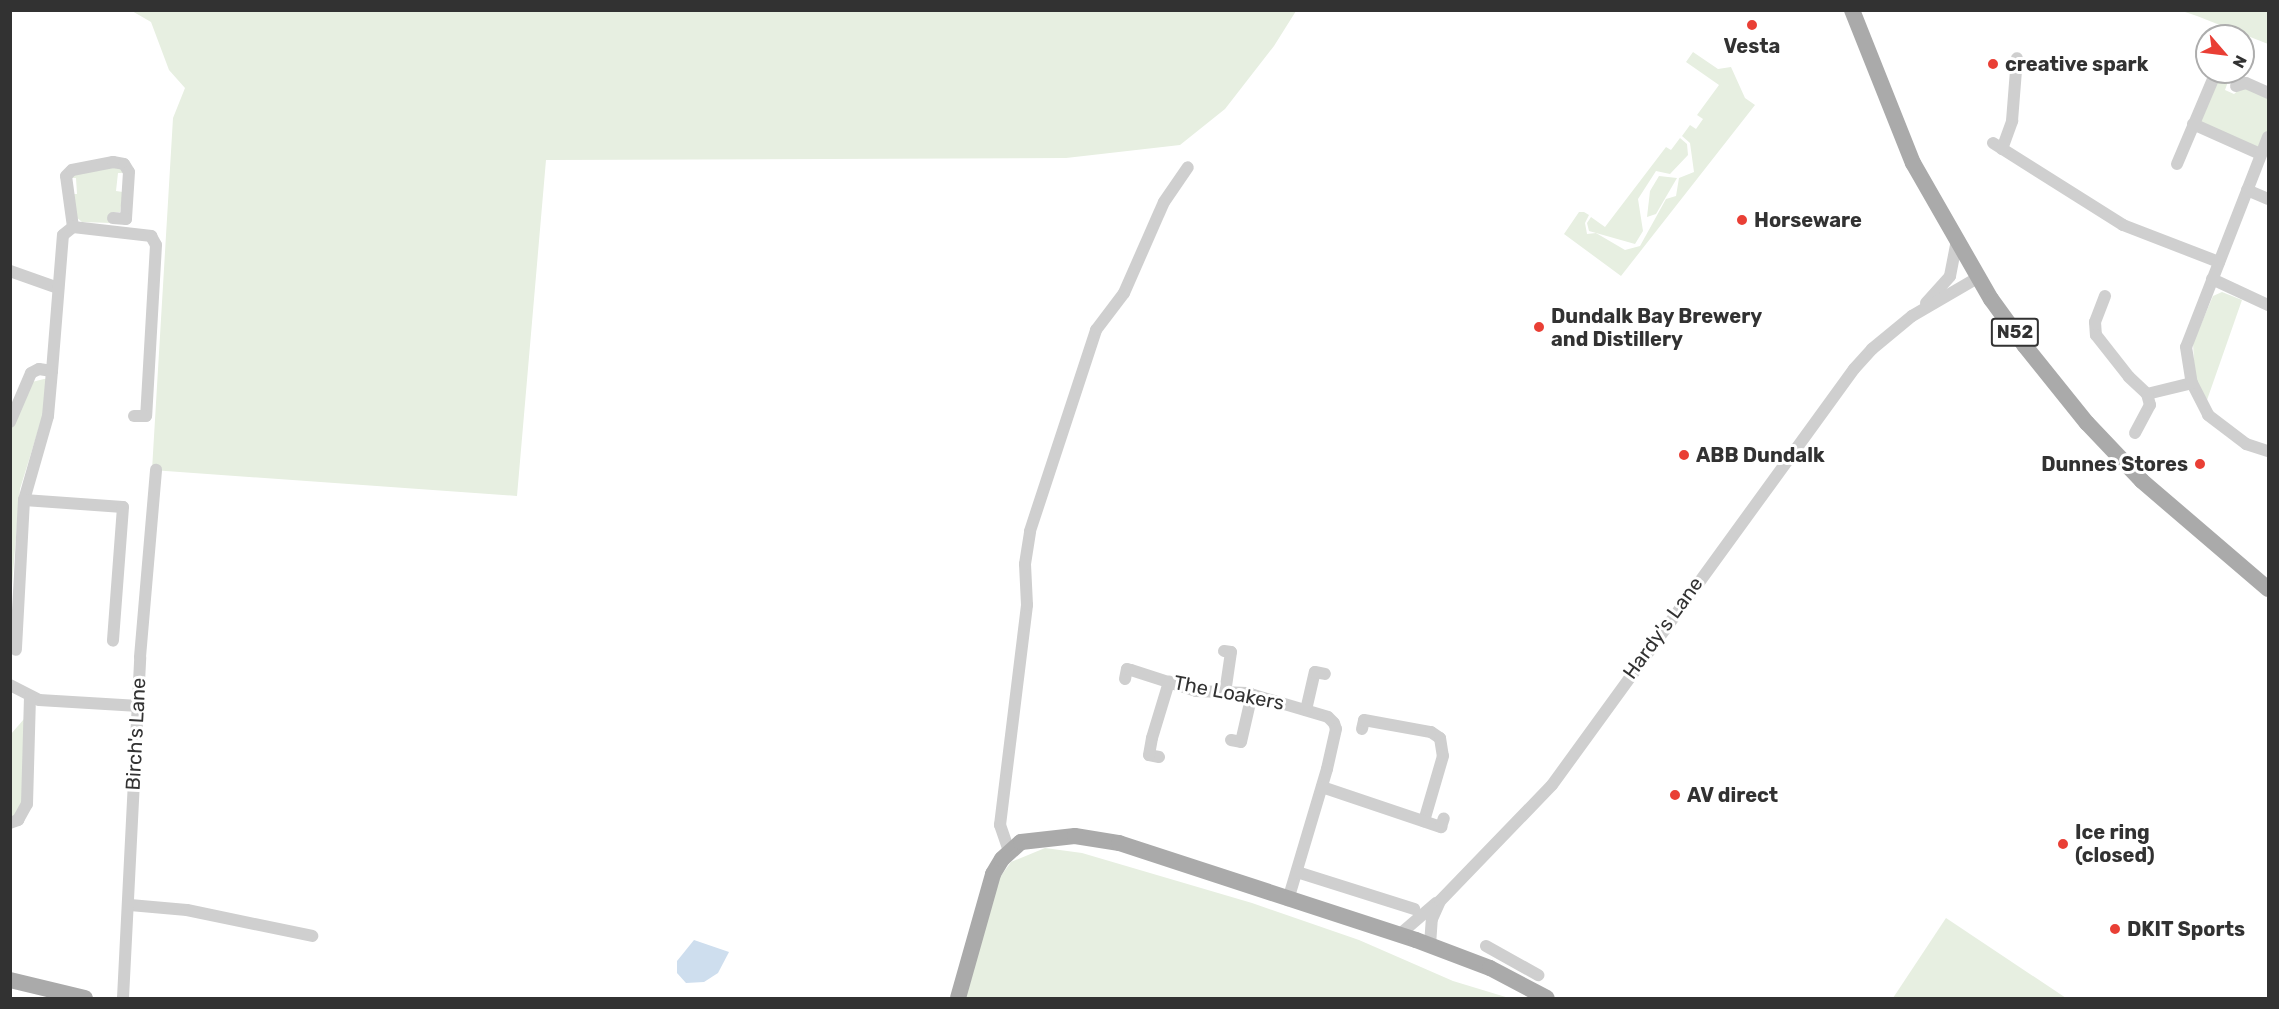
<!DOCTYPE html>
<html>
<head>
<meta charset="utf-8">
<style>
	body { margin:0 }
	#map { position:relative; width:2279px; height:1009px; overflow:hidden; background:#fff; font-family:Rubik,sans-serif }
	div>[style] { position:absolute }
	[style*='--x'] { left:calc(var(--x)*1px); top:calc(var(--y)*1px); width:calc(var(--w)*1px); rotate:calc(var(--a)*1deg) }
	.green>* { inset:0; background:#e7efe1 }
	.water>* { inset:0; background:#cedeee }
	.minor>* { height:12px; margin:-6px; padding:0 6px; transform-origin:6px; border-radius:6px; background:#cfcfcf }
	.major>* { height:16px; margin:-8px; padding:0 8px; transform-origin:8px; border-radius:8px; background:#aaa }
	.dots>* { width:16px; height:16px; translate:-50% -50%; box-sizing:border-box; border:3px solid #fff; border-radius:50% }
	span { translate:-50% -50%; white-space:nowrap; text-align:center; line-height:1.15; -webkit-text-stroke:6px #fff; paint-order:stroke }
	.shield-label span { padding:2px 4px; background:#fff; border:2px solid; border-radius:4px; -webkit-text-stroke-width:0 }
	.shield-label { font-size:18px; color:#323232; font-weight:700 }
	.poi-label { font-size:20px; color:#323232; font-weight:700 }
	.left { translate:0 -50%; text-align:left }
	.right { translate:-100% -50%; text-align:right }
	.street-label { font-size:20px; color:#323232 }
	.frame { position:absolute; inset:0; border:12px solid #323232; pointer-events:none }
	.north { position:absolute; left:2195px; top:24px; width:60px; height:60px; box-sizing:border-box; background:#fff; border:2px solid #adadad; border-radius:50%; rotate:118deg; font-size:16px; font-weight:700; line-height:24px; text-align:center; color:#323232 }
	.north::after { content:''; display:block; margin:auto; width:21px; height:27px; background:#e93f35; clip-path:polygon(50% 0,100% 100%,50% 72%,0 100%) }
</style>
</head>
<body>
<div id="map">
	<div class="green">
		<div style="clip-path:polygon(132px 11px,1296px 11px,1274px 46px,1225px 109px,1180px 145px,1066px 158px,546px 160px,517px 496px,152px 470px,173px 118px,185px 88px,169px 70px,151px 22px)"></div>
		<div style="clip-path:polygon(2182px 11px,2268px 11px,2268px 44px,2197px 16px)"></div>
		<div style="clip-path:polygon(1693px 52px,1718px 69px,1731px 67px,1745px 98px,1755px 105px,1621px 276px,1564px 234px,1579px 212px,1584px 212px,1589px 215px,1585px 223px,1587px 234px,1596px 233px,1625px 250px,1640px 246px,1666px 199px,1676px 196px,1679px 178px,1694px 172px,1690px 143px,1682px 136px,1690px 125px,1696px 129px,1703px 119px,1697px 115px,1719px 85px,1686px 62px)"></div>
		<div style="clip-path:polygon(2222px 72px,2230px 76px,2225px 90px,2234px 94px,2242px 87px,2268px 98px,2268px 132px,2260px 150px,2199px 121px)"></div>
		<div style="clip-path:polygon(1680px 138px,1687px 144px,1688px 155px,1670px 174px,1656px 171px,1638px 199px,1643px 231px,1635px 244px,1589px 231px,1587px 223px,1591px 217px,1605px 227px,1666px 147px,1671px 150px)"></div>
		<div style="clip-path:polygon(117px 165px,124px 173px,118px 173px,116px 191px,123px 192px,120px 212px,112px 212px,111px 223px,82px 222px,75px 216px,72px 194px,77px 194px,76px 178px,69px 178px,70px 174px)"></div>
		<div style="clip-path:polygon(1659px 176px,1677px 178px,1656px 214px,1647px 217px,1650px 191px)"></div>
		<div style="clip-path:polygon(2222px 292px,2242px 300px,2207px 400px,2195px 380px,2193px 343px,2213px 296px)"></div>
		<div style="clip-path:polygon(44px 379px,47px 379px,45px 408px,20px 489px,11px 598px,11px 427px,32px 382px)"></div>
		<div style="clip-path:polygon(24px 719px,24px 804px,11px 819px,11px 734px)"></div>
		<div style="clip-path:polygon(1045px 848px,1082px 853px,1252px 903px,1359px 940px,1453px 981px,1509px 998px,965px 998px,998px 880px,1011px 862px)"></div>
		<div style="clip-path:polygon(1946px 918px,2066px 998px,1893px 998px)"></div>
	</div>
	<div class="water">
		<div style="clip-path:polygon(694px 940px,729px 952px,718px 973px,704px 982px,686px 983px,677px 973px,677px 961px)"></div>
	</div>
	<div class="minor">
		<div style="--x:2236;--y:86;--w:10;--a:-17"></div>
		<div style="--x:2246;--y:83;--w:24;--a:24"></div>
		<div style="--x:2193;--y:124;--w:73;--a:24.1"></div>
		<div style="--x:2268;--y:137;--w:225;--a:111.3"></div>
		<div style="--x:2186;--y:347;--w:36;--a:81"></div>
		<div style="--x:2192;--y:383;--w:36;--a:63"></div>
		<div style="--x:2208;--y:415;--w:48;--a:37.3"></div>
		<div style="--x:2246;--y:444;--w:23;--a:18"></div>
		<div style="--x:1993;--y:143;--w:154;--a:32.2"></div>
		<div style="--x:2123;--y:225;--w:103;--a:21.1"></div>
		<div style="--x:2002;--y:149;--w:30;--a:-70"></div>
		<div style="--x:2012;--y:121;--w:63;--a:-85.5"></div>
		<div style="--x:2177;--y:164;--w:100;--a:-67"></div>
		<div style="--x:2247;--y:190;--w:23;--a:23"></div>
		<div style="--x:73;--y:227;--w:51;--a:-97.8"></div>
		<div style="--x:66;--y:176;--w:8;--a:-45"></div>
		<div style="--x:72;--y:170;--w:42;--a:-11"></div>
		<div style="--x:113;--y:162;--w:11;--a:10"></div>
		<div style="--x:124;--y:164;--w:9;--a:58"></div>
		<div style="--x:129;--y:172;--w:47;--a:93.7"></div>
		<div style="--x:126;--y:219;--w:13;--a:-176"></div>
		<div style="--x:10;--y:271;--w:51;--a:19.5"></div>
		<div style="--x:2212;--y:279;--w:62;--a:24.9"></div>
		<div style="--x:2105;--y:296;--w:28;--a:111"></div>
		<div style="--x:2095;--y:322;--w:13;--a:86"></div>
		<div style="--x:2096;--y:335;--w:53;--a:51.8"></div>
		<div style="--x:2129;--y:377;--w:25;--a:43"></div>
		<div style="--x:2147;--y:394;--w:46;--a:-13.7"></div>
		<div style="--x:1926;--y:303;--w:36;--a:-48"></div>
		<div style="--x:1950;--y:276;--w:37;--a:-79"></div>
		<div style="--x:52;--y:371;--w:136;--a:-85.4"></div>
		<div style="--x:63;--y:235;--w:13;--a:-39"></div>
		<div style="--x:73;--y:227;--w:79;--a:6.6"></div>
		<div style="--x:151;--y:236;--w:10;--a:61"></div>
		<div style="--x:156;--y:245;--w:171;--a:93.3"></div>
		<div style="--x:146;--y:416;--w:12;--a:180"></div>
		<div style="--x:10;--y:422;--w:53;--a:-66.8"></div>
		<div style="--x:31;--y:373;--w:9;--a:-27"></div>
		<div style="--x:39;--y:369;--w:13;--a:9"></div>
		<div style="--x:52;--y:371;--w:45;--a:95.1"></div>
		<div style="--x:48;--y:416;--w:87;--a:105.9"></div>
		<div style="--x:24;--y:500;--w:150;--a:93.1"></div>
		<div style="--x:2135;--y:433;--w:32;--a:-62"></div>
		<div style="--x:2150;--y:405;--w:11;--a:-105"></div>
		<div style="--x:24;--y:500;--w:99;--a:4"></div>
		<div style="--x:123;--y:507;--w:134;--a:94.3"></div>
		<div style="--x:1224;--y:651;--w:7;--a:8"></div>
		<div style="--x:1231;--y:652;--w:41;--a:98.3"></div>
		<div style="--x:1125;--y:679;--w:10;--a:-79"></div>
		<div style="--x:1127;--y:669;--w:4;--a:14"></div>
		<div style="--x:1131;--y:670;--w:68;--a:17.9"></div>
		<div style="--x:1196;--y:691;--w:51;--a:2.2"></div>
		<div style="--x:1247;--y:693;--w:84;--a:16.5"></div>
		<div style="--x:1328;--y:717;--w:8;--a:45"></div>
		<div style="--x:1334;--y:723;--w:6;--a:72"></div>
		<div style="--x:1336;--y:729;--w:41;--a:102.7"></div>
		<div style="--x:1327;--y:769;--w:137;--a:106.6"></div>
		<div style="--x:10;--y:685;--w:33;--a:27"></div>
		<div style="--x:39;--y:700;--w:100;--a:3.4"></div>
		<div style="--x:1306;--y:710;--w:39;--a:-77"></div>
		<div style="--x:1315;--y:672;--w:10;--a:11"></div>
		<div style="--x:1362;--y:729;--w:9;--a:-77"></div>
		<div style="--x:1364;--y:720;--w:68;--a:10.2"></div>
		<div style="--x:1431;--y:732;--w:11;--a:34"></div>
		<div style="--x:1440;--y:738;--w:18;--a:81"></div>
		<div style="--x:1443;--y:756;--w:68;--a:106.3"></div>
		<div style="--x:1231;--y:740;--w:10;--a:11"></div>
		<div style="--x:1241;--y:742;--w:49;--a:-77.1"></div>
		<div style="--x:1159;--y:757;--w:10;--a:-169"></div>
		<div style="--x:1149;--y:755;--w:17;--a:-80"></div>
		<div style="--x:1152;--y:738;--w:59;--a:-73.1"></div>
		<div style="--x:1322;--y:787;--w:126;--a:18.6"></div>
		<div style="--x:1441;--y:827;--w:9;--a:-72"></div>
		<div style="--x:10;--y:823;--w:9;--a:-21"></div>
		<div style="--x:18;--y:820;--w:18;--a:-61"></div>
		<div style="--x:27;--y:804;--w:107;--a:-88.4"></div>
		<div style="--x:1009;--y:851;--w:28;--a:-109"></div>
		<div style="--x:1000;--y:825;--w:222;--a:-83"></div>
		<div style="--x:1027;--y:605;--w:41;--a:-92.8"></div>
		<div style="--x:1025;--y:564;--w:33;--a:-81"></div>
		<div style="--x:1030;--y:531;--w:212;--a:-71.8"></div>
		<div style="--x:1096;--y:330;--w:46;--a:-52.9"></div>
		<div style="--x:1124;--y:293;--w:99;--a:-66.3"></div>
		<div style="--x:1164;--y:202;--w:42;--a:-55.6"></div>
		<div style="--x:1297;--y:872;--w:123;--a:17.5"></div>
		<div style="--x:130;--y:905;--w:57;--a:5"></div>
		<div style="--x:187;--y:910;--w:128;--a:11.7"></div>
		<div style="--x:1399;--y:935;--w:49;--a:-40.9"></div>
		<div style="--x:1430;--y:945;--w:26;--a:-86"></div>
		<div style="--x:1432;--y:919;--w:20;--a:-66"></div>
		<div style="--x:1440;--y:901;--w:161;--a:-46"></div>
		<div style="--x:1552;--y:785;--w:514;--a:-54.02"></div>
		<div style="--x:1854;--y:369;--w:27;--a:-48"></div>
		<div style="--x:1872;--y:349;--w:52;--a:-39.5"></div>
		<div style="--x:1912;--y:316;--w:78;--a:-30.2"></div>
		<div style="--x:1486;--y:946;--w:60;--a:29.1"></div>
		<div style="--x:123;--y:998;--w:341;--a:-87.1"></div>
		<div style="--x:140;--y:657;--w:188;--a:-85.1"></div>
	</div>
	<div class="major">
		<div style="--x:1852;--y:10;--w:165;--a:68.3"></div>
		<div style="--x:1913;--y:163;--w:157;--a:60.2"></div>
		<div style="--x:1991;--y:299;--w:58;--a:54.1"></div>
		<div style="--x:2025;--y:346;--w:99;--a:51.2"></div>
		<div style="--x:2087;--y:423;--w:80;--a:46.5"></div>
		<div style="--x:2142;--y:481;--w:166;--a:40.6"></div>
		<div style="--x:10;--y:980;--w:77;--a:13.5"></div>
		<div style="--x:958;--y:998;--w:129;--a:-74.2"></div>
		<div style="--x:993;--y:874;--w:17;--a:-59"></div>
		<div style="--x:1002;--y:859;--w:25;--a:-42"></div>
		<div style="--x:1021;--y:842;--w:54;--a:-6.3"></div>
		<div style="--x:1075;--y:836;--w:45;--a:9"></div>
		<div style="--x:1119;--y:843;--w:312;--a:18.1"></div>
		<div style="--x:1416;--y:940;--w:79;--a:20.7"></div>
		<div style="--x:1490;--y:968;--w:64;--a:27.8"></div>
	</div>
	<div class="dots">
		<div style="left:1752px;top:25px;background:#e93f35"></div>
		<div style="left:1993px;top:64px;background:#e93f35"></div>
		<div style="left:1742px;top:220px;background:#e93f35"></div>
		<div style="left:1539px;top:327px;background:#e93f35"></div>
		<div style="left:1684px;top:455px;background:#e93f35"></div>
		<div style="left:2200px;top:464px;background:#e93f35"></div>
		<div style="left:1675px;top:795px;background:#e93f35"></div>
		<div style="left:2063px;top:844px;background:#e93f35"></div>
		<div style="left:2115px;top:929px;background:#e93f35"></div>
	</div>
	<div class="shield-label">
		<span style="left:2015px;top:332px">N52</span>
	</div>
	<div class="poi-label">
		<span style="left:1752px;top:46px">Vesta</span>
		<span class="left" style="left:2005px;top:64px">creative spark</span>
		<span class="left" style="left:1754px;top:220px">Horseware</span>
		<span class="left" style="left:1551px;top:328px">Dundalk Bay Brewery<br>and Distillery</span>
		<span class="left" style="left:1696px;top:455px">ABB Dundalk</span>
		<span class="right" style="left:2188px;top:464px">Dunnes Stores</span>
		<span class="left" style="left:1687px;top:795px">AV direct</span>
		<span class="left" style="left:2075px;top:844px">Ice ring<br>(closed)</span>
		<span class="left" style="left:2127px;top:929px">DKIT Sports</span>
	</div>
	<div class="street-label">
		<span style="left:1663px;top:628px;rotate:-54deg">Hardy's Lane</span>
		<span style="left:1229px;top:693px;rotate:11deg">The Loakers</span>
		<span style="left:136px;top:734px;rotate:-87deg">Birch's Lane</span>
	</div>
	<div class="frame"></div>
	<div class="north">N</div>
</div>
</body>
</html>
